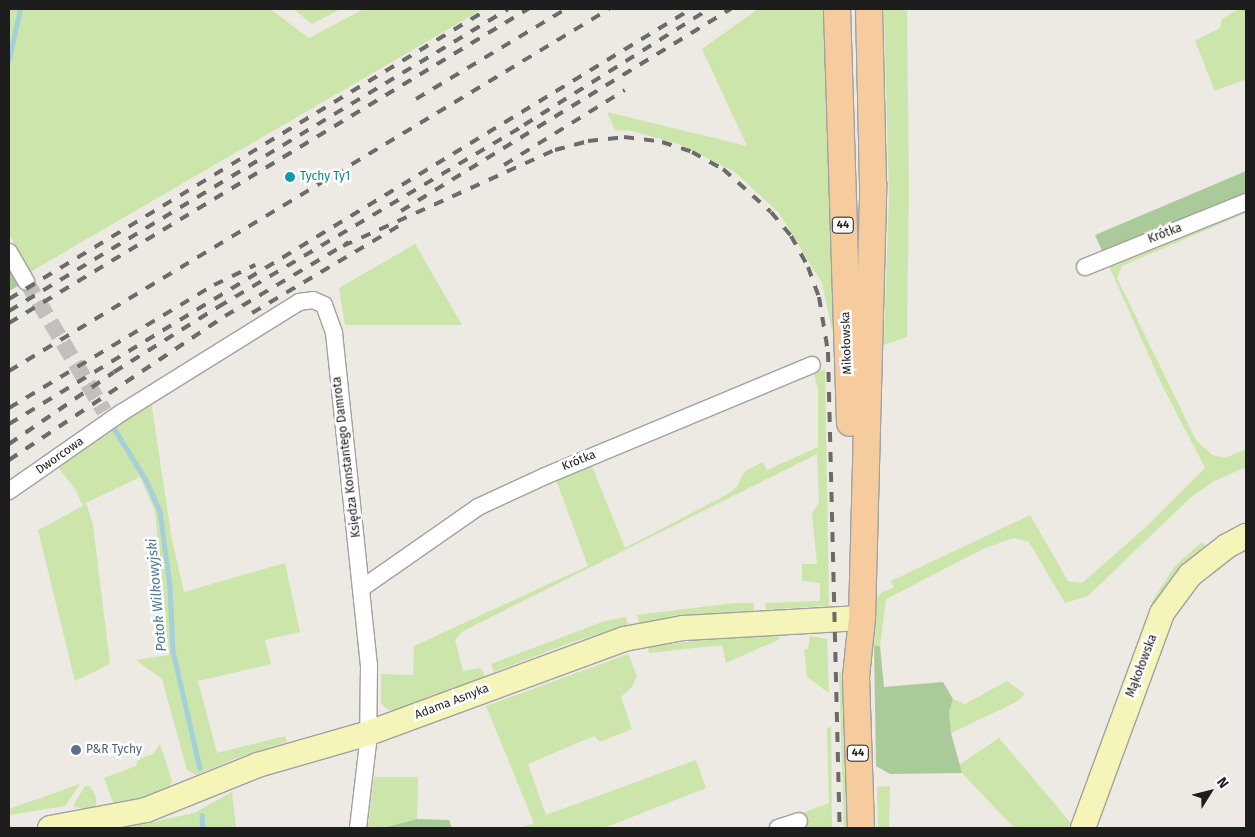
<!DOCTYPE html>
<html>
<head>
<meta charset="utf-8">
<style>
	body { margin:0 }
	#map { position:relative; width:1255px; height:837px; overflow:hidden; background:#ede9e3; font-family:"Fira Sans",sans-serif }
	div>[style] { position:absolute }
	[style*='--x'] { left:calc(var(--x)*1px); top:calc(var(--y)*1px); width:calc(var(--w)*1px); rotate:calc(var(--a)*1deg) }
	.grass>* { inset:0; background:#cbe5ab }
	.forest>* { inset:0; background:#abca9a }
	.stream>* { height:4.5px; margin:-2.25px; padding:0 2.25px; transform-origin:2.25px; border-radius:2.25px; background:#a5d0d9 }
	.street-tunnel>* { height:16px; margin-top:-8px; transform-origin:0; background:repeating-linear-gradient(90deg,#c3c0bb 0 16px,transparent 0 24px) }
	.roads { filter:drop-shadow(1px 0 #a1a1a1) drop-shadow(-1px 0 #a1a1a1) drop-shadow(0 1px #a1a1a1) drop-shadow(0 -1px #a1a1a1) }
	.street>* { height:16px; margin:-8px; padding:0 8px; transform-origin:8px; border-radius:8px; background:#fff }
	.secondary>* { height:24px; margin:-12px; padding:0 12px; transform-origin:12px; border-radius:12px; background:#f5f5b9 }
	.primary>* { height:26px; margin:-13px; padding:0 13px; transform-origin:13px; border-radius:13px; background:#f6cc9f }
	.rail>* { height:4px; margin-top:-2px; transform-origin:0; background:repeating-linear-gradient(90deg,#6b6b6b 0 10px,transparent 0 20px) }
	.dots>* { width:14px; height:14px; translate:-50% -50%; box-sizing:border-box; border:2px solid #fff; border-radius:50% }
	span { translate:-50% -50%; white-space:nowrap; text-align:center; line-height:1.15; -webkit-text-stroke:5px #fff; paint-order:stroke }
	.shield-label span { padding:1px 4px; background:#fff; border:1px solid; border-radius:4px; -webkit-text-stroke-width:0 }
	.shield-label { font-size:11px; color:#1d1d1d; font-weight:700 }
	.culture-label { font-size:12px; color:#0d838f }
	.left { translate:0 -50%; text-align:left }
	.street-label { font-size:12px; color:#1d1d1d }
	.service-label { font-size:12px; color:#4e5e75 }
	.water-label { font-size:14px; color:#4c7a9f; font-style:italic }
	.frame { position:absolute; inset:0; border:10px solid #1d1d1d; pointer-events:none }
	.north { position:absolute; left:1185px; top:767px; width:50px; height:50px; -webkit-text-stroke:4px #fff; paint-order:stroke; rotate:54deg; font-size:14px; font-weight:700; line-height:20px; text-align:center; color:#1d1d1d }
	.north::after { content:''; display:block; margin:auto; width:18px; height:22px; background:#1d1d1d; clip-path:polygon(50% 0,100% 100%,50% 72%,0 100%) }
</style>
</head>
<body>
<div id="map">
	<div class="grass">
		<div style="clip-path:polygon(9px 9px,270px 9px,309px 38px,364px 9px,483px 9px,30px 272px,9px 234px)"></div>
		<div style="clip-path:polygon(293px 9px,341px 9px,312px 24px)"></div>
		<div style="clip-path:polygon(758px 9px,828px 9px,837px 331px,832px 330px,822px 283px,779px 213px,735px 172px,679px 144px,632px 131px,615px 130px,607px 112px,747px 146px,702px 49px)"></div>
		<div style="clip-path:polygon(884px 9px,907px 9px,909px 189px,907px 337px,884px 345px,889px 195px)"></div>
		<div style="clip-path:polygon(1239px 9px,1246px 9px,1246px 79px,1215px 91px,1195px 41px,1220px 28px,1222px 19px)"></div>
		<div style="clip-path:polygon(1246px 206px,1246px 213px,1122px 266px,1117px 278px,1196px 440px,1212px 455px,1225px 458px,1246px 449px,1246px 467px,1214px 481px,1191px 497px,1088px 596px,1065px 603px,1029px 542px,1014px 538px,985px 548px,886px 599px,880px 646px,874px 646px,876px 599px,882px 592px,894px 588px,891px 581px,1030px 515px,1068px 581px,1082px 583px,1146px 527px,1205px 468px,1162px 385px,1108px 264px)"></div>
		<div style="clip-path:polygon(415px 244px,462px 325px,345px 325px,339px 288px)"></div>
		<div style="clip-path:polygon(825px 369px,829px 605px,824px 609px,822px 606px,766px 610px,765px 603px,820px 601px,820px 583px,802px 581px,802px 564px,817px 564px,812px 513px,819px 503px,817px 454px,463px 631px,455px 640px,463px 671px,481px 668px,485px 677px,395px 711px,387px 709px,381px 703px,381px 674px,413px 675px,414px 646px,588px 566px,555px 477px,591px 464px,625px 548px,726px 495px,737px 487px,744px 472px,763px 462px,767px 470px,818px 447px,818px 389px,814px 374px)"></div>
		<div style="clip-path:polygon(151px 401px,172px 540px,184px 592px,285px 563px,300px 632px,265px 640px,271px 664px,198px 681px,217px 753px,285px 736px,287px 742px,234px 759px,196px 775px,187px 770px,162px 679px,136px 660px,169px 655px,155px 511px,140px 477px,86px 503px,93px 525px,110px 664px,75px 681px,38px 530px,83px 506px,75px 489px,58px 467px)"></div>
		<div style="clip-path:polygon(1202px 542px,1208px 550px,1158px 607px,1151px 603px,1174px 567px)"></div>
		<div style="clip-path:polygon(734px 603px,754px 603px,754px 611px,713px 613px,639px 623px,637px 615px)"></div>
		<div style="clip-path:polygon(626px 617px,628px 625px,567px 644px,494px 672px,491px 664px,605px 621px)"></div>
		<div style="clip-path:polygon(731px 636px,778px 636px,780px 639px,726px 663px,722px 645px,649px 653px,648px 647px)"></div>
		<div style="clip-path:polygon(810px 636px,827px 639px,829px 693px,807px 677px,804px 649px,808px 649px)"></div>
		<div style="clip-path:polygon(628px 654px,637px 676px,632px 687px,621px 697px,632px 729px,600px 742px,594px 736px,528px 764px,546px 815px,696px 760px,706px 788px,604px 828px,520px 828px,534px 823px,486px 706px)"></div>
		<div style="clip-path:polygon(839px 671px,844px 676px,848px 828px,844px 828px)"></div>
		<div style="clip-path:polygon(1007px 681px,1025px 694px,1016px 702px,951px 733px,949px 713px,953px 699px,965px 704px)"></div>
		<div style="clip-path:polygon(831px 726px,832px 828px,792px 828px,800px 814px,829px 803px,827px 729px)"></div>
		<div style="clip-path:polygon(999px 738px,1075px 828px,1014px 828px,962px 773px,959px 765px)"></div>
		<div style="clip-path:polygon(160px 744px,172px 781px,167px 792px,119px 806px,113px 803px,104px 778px,136px 766px,138px 759px,153px 754px)"></div>
		<div style="clip-path:polygon(374px 777px,418px 777px,417px 819px,383px 828px,368px 828px)"></div>
		<div style="clip-path:polygon(80px 784px,65px 806px,9px 815px,9px 809px)"></div>
		<div style="clip-path:polygon(85px 786px,90px 786px,96px 797px,96px 805px,90px 811px,73px 806px)"></div>
		<div style="clip-path:polygon(890px 786px,889px 828px,878px 828px,877px 787px)"></div>
		<div style="clip-path:polygon(232px 792px,236px 828px,125px 828px,194px 813px)"></div>
	</div>
	<div class="forest">
		<div style="clip-path:polygon(1246px 171px,1246px 196px,1103px 253px,1095px 235px)"></div>
		<div style="clip-path:polygon(9px 268px,20px 285px,9px 291px)"></div>
		<div style="clip-path:polygon(874px 646px,880px 646px,884px 687px,943px 682px,953px 699px,949px 713px,951px 733px,962px 773px,890px 774px,876px 766px)"></div>
		<div style="clip-path:polygon(417px 819px,449px 820px,452px 828px,383px 828px)"></div>
	</div>
	<div class="stream">
		<div style="--x:9;--y:59;--w:51;--a:-77.6"></div>
		<div style="--x:114;--y:428;--w:61;--a:58.4"></div>
		<div style="--x:146;--y:480;--w:34;--a:66"></div>
		<div style="--x:160;--y:511;--w:77;--a:82.5"></div>
		<div style="--x:170;--y:587;--w:64;--a:87.3"></div>
		<div style="--x:173;--y:651;--w:120;--a:77"></div>
		<div style="--x:202;--y:815;--w:13;--a:86"></div>
	</div>
	<div class="street-tunnel">
		<div style="--x:26;--y:281;--w:152;--a:59"></div>
	</div>
	<div class="roads">
		<div class="street">
			<div style="--x:9;--y:252;--w:34;--a:60"></div>
			<div style="--x:1085;--y:267;--w:174;--a:-22"></div>
			<div style="--x:9;--y:491;--w:136;--a:-34.9"></div>
			<div style="--x:121;--y:413;--w:210;--a:-31.9"></div>
			<div style="--x:299;--y:302;--w:14;--a:-8"></div>
			<div style="--x:313;--y:300;--w:12;--a:24"></div>
			<div style="--x:324;--y:305;--w:30;--a:70"></div>
			<div style="--x:334;--y:333;--w:334;--a:84"></div>
			<div style="--x:369;--y:665;--w:78;--a:90.7"></div>
			<div style="--x:368;--y:743;--w:86;--a:96.7"></div>
			<div style="--x:362;--y:588;--w:141;--a:-34.9"></div>
			<div style="--x:478;--y:507;--w:74;--a:-24.8"></div>
			<div style="--x:545;--y:476;--w:289;--a:-22.6"></div>
			<div style="--x:778;--y:828;--w:22;--a:-18"></div>
		</div>
		<div class="secondary">
			<div style="--x:50;--y:828;--w:98;--a:-10.6"></div>
			<div style="--x:146;--y:810;--w:121;--a:-21.9"></div>
			<div style="--x:258;--y:765;--w:116;--a:-16.1"></div>
			<div style="--x:369;--y:733;--w:272;--a:-20.2"></div>
			<div style="--x:624;--y:639;--w:60;--a:-10.6"></div>
			<div style="--x:683;--y:628;--w:179;--a:-3.2"></div>
			<div style="--x:1083;--y:828;--w:229;--a:-69.8"></div>
			<div style="--x:1162;--y:613;--w:47;--a:-53.6"></div>
			<div style="--x:1190;--y:575;--w:47;--a:-38.1"></div>
			<div style="--x:1227;--y:546;--w:21;--a:-28"></div>
		</div>
		<div class="primary">
			<div style="--x:837;--y:9;--w:414;--a:88.2"></div>
			<div style="--x:861;--y:828;--w:151;--a:-91.9"></div>
			<div style="--x:856;--y:677;--w:59;--a:-84.2"></div>
			<div style="--x:862;--y:618;--w:434;--a:-88.5"></div>
			<div style="--x:873;--y:184;--w:175;--a:-91.3"></div>
		</div>
	</div>
	<div class="rail">
		<div style="--x:416;--y:99;--w:175;--a:-31"></div>
		<div style="--x:504;--y:165;--w:142;--a:-31.8"></div>
		<div style="--x:401;--y:211;--w:387;--a:-31.5"></div>
		<div style="--x:343;--y:246;--w:233;--a:-24.4"></div>
		<div style="--x:555;--y:150;--w:34;--a:-15"></div>
		<div style="--x:588;--y:141;--w:36;--a:-6"></div>
		<div style="--x:624;--y:137;--w:38;--a:7"></div>
		<div style="--x:662;--y:142;--w:32;--a:18"></div>
		<div style="--x:692;--y:152;--w:35;--a:29"></div>
		<div style="--x:723;--y:169;--w:64;--a:41.9"></div>
		<div style="--x:771;--y:212;--w:31;--a:50"></div>
		<div style="--x:791;--y:236;--w:35;--a:61"></div>
		<div style="--x:808;--y:267;--w:32;--a:70"></div>
		<div style="--x:819;--y:297;--w:56;--a:80.7"></div>
		<div style="--x:828;--y:352;--w:476;--a:88.6"></div>
		<div style="--x:9;--y:299;--w:560;--a:-31.19"></div>
		<div style="--x:9;--y:311;--w:583;--a:-31.18"></div>
		<div style="--x:252;--y:313;--w:180;--a:-30.7"></div>
		<div style="--x:9;--y:323;--w:607;--a:-31.17"></div>
		<div style="--x:9;--y:371;--w:701;--a:-31.1"></div>
		<div style="--x:9;--y:408;--w:239;--a:-31"></div>
		<div style="--x:214;--y:285;--w:46;--a:-26"></div>
		<div style="--x:9;--y:424;--w:798;--a:-31.32"></div>
		<div style="--x:9;--y:444;--w:127;--a:-34.4"></div>
		<div style="--x:114;--y:372;--w:123;--a:-32"></div>
		<div style="--x:218;--y:307;--w:356;--a:-30.7"></div>
		<div style="--x:524;--y:125;--w:218;--a:-32.1"></div>
		<div style="--x:9;--y:460;--w:260;--a:-33.7"></div>
		<div style="--x:225;--y:316;--w:144;--a:-30.8"></div>
	</div>
	<div class="dots">
		<div style="left:290px;top:177px;background:#0f9aa8"></div>
		<div style="left:76px;top:750px;background:#5c6f8a"></div>
	</div>
	<div class="shield-label">
		<span style="left:843px;top:225px">44</span>
		<span style="left:858px;top:753px">44</span>
	</div>
	<div class="culture-label">
		<span class="left" style="left:300px;top:177px">Tychy Ty1</span>
	</div>
	<div class="street-label">
		<span style="left:1165px;top:234px;rotate:-21deg">Krótka</span>
		<span style="left:847px;top:343px;rotate:-92deg">Mikołowska</span>
		<span style="left:60px;top:456px;rotate:-35deg">Dworcowa</span>
		<span style="left:347px;top:457px;rotate:-97deg">Księdza Konstantego Damrota</span>
		<span style="left:579px;top:461px;rotate:-22deg">Krótka</span>
		<span style="left:1142px;top:666px;rotate:-69deg">Mąkołowska</span>
		<span style="left:452px;top:702px;rotate:-21deg">Adama Asnyka</span>
	</div>
	<div class="service-label">
		<span class="left" style="left:86px;top:750px">P&amp;R Tychy</span>
	</div>
	<div class="water-label">
		<span style="left:157px;top:595px;rotate:-95deg">Potok Wilkowyjski</span>
	</div>
	<div class="frame"></div>
	<div class="north">N</div>
</div>
</body>
</html>
